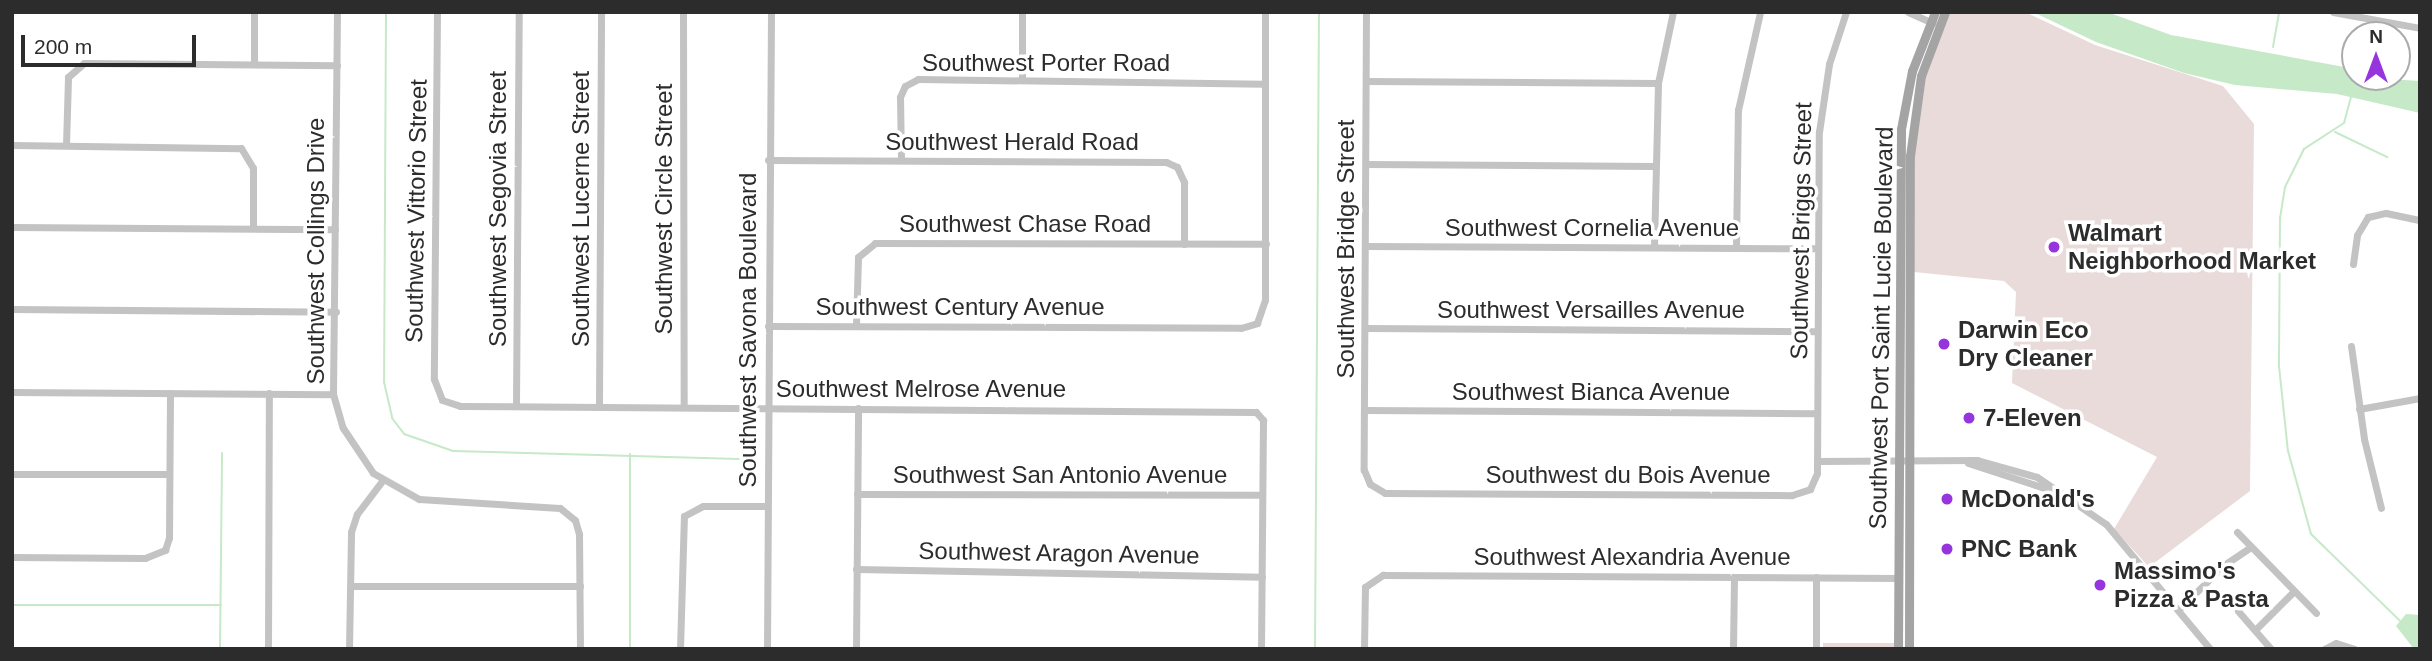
<!DOCTYPE html>
<html>
<head>
<meta charset="utf-8">
<style>
	body { margin:0 }
	#map { position:relative; width:2432px; height:661px; overflow:hidden; background:#fff; font-family:Helvetica,sans-serif }
	div>[style] { position:absolute }
	[style*='--x'] { left:calc(var(--x)*1px); top:calc(var(--y)*1px); width:calc(var(--w)*1px); rotate:calc(var(--a)*1deg) }
	.green>* { inset:0; background:#e9dbda; transform-origin:0 0 }
	.water>* { inset:0; background:#c6e9c8 }
	.stream>* { height:2px; margin:-1px; padding:0 1px; transform-origin:1px; border-radius:1px; background:#c6e9c8 }
	.minor>* { height:7px; margin:-3.5px; padding:0 3.5px; transform-origin:3.5px; border-radius:3.5px; background:#c3c3c3 }
	.major>* { height:9px; margin:-4.5px; padding:0 4.5px; transform-origin:4.5px; border-radius:4.5px; background:#a4a4a4 }
	.dots>* { width:19px; height:19px; translate:-50% -50%; box-sizing:border-box; border:4px solid #fff; border-radius:50% }
	span { translate:-50% -50%; white-space:nowrap; text-align:center; line-height:1.15; -webkit-text-stroke:7px #fff; paint-order:stroke }
	.street-label { font-size:24px; color:#2c2c2c }
	.poi-label { font-size:24px; color:#2c2c2c; font-weight:700 }
	.left { translate:0 -50%; text-align:left }
	.frame { position:absolute; inset:0; border:14px solid #2c2c2c; pointer-events:none }
	.north { position:absolute; left:2341px; top:21px; width:70px; height:70px; box-sizing:border-box; background:#fff; border:2px solid #ababab; border-radius:50%; rotate:0deg; font-size:19px; font-weight:700; line-height:28px; text-align:center; color:#2c2c2c }
	.north::after { content:''; display:block; margin:auto; width:24px; height:32px; background:#9634dd; clip-path:polygon(50% 0,100% 100%,50% 72%,0 100%) }
	.scale { position:absolute; left:21px; top:35px; width:175px; height:32px; box-sizing:border-box; border:4px solid #2c2c2c; border-top:0; padding-left:9px; font-size:21px; line-height:24px; white-space:nowrap; color:#2c2c2c; -webkit-text-stroke:5px #fff; paint-order:stroke }
</style>
</head>
<body>
<div id="map">
	<div class="green">
		<div style="clip-path:polygon(1948px 12px,2025px 12px,2095px 45px,2223px 86px,2254px 124px,2250px 491px,2149px 567px,2114px 529px,2157px 457px,2012px 383px,2016px 292px,2004px 281px,1914px 272px,1913px 156px,1924px 77px)"></div>
		<div style="left:1823px;top:643px;width:76px;height:6px"></div>
	</div>
	<div class="water">
		<div style="clip-path:polygon(2033px 12px,2107px 12px,2171px 35px,2355px 69px,2355px 77px,2420px 81px,2420px 113px,2337px 94px,2235px 85px,2184px 73px,2096px 42px)"></div>
		<div style="clip-path:polygon(2406px 614px,2420px 615px,2420px 649px,2414px 649px,2396px 626px)"></div>
	</div>
	<div class="stream">
		<div style="--x:386;--y:12;--w:370;--a:90.3"></div>
		<div style="--x:384;--y:382;--w:37;--a:77"></div>
		<div style="--x:392;--y:418;--w:20;--a:53"></div>
		<div style="--x:404;--y:434;--w:52;--a:19.1"></div>
		<div style="--x:453;--y:451;--w:295;--a:1.6"></div>
		<div style="--x:2273;--y:47;--w:34;--a:-80"></div>
		<div style="--x:2351;--y:97;--w:27;--a:105"></div>
		<div style="--x:2344;--y:123;--w:48;--a:147"></div>
		<div style="--x:2304;--y:149;--w:42;--a:116.6"></div>
		<div style="--x:2285;--y:187;--w:30;--a:99"></div>
		<div style="--x:2280;--y:217;--w:149;--a:90.4"></div>
		<div style="--x:2279;--y:366;--w:85;--a:84"></div>
		<div style="--x:2288;--y:451;--w:86;--a:74.5"></div>
		<div style="--x:2311;--y:534;--w:124;--a:44.3"></div>
		<div style="--x:2335;--y:132;--w:58;--a:25.7"></div>
		<div style="--x:12;--y:605;--w:209;--a:0"></div>
		<div style="--x:220;--y:649;--w:196;--a:-89.4"></div>
		<div style="--x:630;--y:649;--w:195;--a:-90"></div>
		<div style="--x:1315;--y:649;--w:637;--a:-89.64"></div>
	</div>
	<div class="minor">
		<div style="--x:254;--y:12;--w:51;--a:90"></div>
		<div style="--x:337;--y:12;--w:382;--a:90.6"></div>
		<div style="--x:333;--y:394;--w:35;--a:74"></div>
		<div style="--x:343;--y:428;--w:54;--a:56.3"></div>
		<div style="--x:373;--y:473;--w:53;--a:29.5"></div>
		<div style="--x:419;--y:499;--w:141;--a:3.7"></div>
		<div style="--x:560;--y:508;--w:19;--a:39"></div>
		<div style="--x:575;--y:520;--w:15;--a:74"></div>
		<div style="--x:579;--y:534;--w:115;--a:89.5"></div>
		<div style="--x:437;--y:12;--w:367;--a:90.5"></div>
		<div style="--x:434;--y:379;--w:22;--a:69"></div>
		<div style="--x:442;--y:400;--w:19;--a:18"></div>
		<div style="--x:460;--y:406;--w:796;--a:0.43"></div>
		<div style="--x:1256;--y:412;--w:11;--a:49"></div>
		<div style="--x:1263;--y:420;--w:229;--a:90.5"></div>
		<div style="--x:683;--y:12;--w:394;--a:89.9"></div>
		<div style="--x:1022;--y:12;--w:67;--a:90"></div>
		<div style="--x:1366;--y:12;--w:458;--a:90.3"></div>
		<div style="--x:1364;--y:470;--w:15;--a:67"></div>
		<div style="--x:1370;--y:484;--w:17;--a:31"></div>
		<div style="--x:1385;--y:493;--w:407;--a:0.3"></div>
		<div style="--x:1792;--y:495;--w:19;--a:-18"></div>
		<div style="--x:1810;--y:489;--w:17;--a:-66"></div>
		<div style="--x:1817;--y:473;--w:341;--a:-89.7"></div>
		<div style="--x:1819;--y:132;--w:69;--a:-81.6"></div>
		<div style="--x:1829;--y:64;--w:55;--a:-71.9"></div>
		<div style="--x:1908;--y:12;--w:27;--a:24"></div>
		<div style="--x:2333;--y:12;--w:88;--a:10.4"></div>
		<div style="--x:1366;--y:81;--w:292;--a:0.4"></div>
		<div style="--x:12;--y:145;--w:229;--a:0.8"></div>
		<div style="--x:241;--y:148;--w:23;--a:59"></div>
		<div style="--x:253;--y:168;--w:60;--a:90"></div>
		<div style="--x:66;--y:145;--w:68;--a:-88.3"></div>
		<div style="--x:68;--y:77;--w:21;--a:-41"></div>
		<div style="--x:84;--y:63;--w:253;--a:0.5"></div>
		<div style="--x:768;--y:160;--w:398;--a:0.3"></div>
		<div style="--x:1166;--y:162;--w:12;--a:24"></div>
		<div style="--x:1177;--y:167;--w:17;--a:65"></div>
		<div style="--x:1184;--y:182;--w:62;--a:90"></div>
		<div style="--x:901;--y:160;--w:63;--a:-90.9"></div>
		<div style="--x:900;--y:97;--w:12;--a:-66"></div>
		<div style="--x:905;--y:86;--w:15;--a:-28"></div>
		<div style="--x:918;--y:79;--w:345;--a:0.8"></div>
		<div style="--x:1366;--y:164;--w:287;--a:0.4"></div>
		<div style="--x:12;--y:227;--w:323;--a:0.4"></div>
		<div style="--x:1365;--y:246;--w:453;--a:0.3"></div>
		<div style="--x:1654;--y:247;--w:164;--a:-88.6"></div>
		<div style="--x:1658;--y:83;--w:73;--a:-78.1"></div>
		<div style="--x:1736;--y:247;--w:137;--a:-89.2"></div>
		<div style="--x:1738;--y:110;--w:100;--a:-77.3"></div>
		<div style="--x:2353;--y:264;--w:29;--a:-82"></div>
		<div style="--x:2357;--y:235;--w:21;--a:-59"></div>
		<div style="--x:2368;--y:217;--w:18;--a:-13"></div>
		<div style="--x:2386;--y:213;--w:35;--a:12"></div>
		<div style="--x:12;--y:309;--w:324;--a:0.5"></div>
		<div style="--x:856;--y:325;--w:68;--a:-88.3"></div>
		<div style="--x:858;--y:257;--w:22;--a:-39"></div>
		<div style="--x:875;--y:243;--w:391;--a:0.1"></div>
		<div style="--x:768;--y:326;--w:473;--a:0.2"></div>
		<div style="--x:1241;--y:328;--w:17;--a:-17"></div>
		<div style="--x:1257;--y:323;--w:24;--a:-71"></div>
		<div style="--x:1265;--y:300;--w:288;--a:-90"></div>
		<div style="--x:1365;--y:328;--w:452;--a:0.4"></div>
		<div style="--x:2351;--y:346;--w:94;--a:82"></div>
		<div style="--x:2364;--y:439;--w:71;--a:76.2"></div>
		<div style="--x:12;--y:392;--w:321;--a:0.4"></div>
		<div style="--x:516;--y:405;--w:393;--a:-89.6"></div>
		<div style="--x:599;--y:406;--w:394;--a:-89.7"></div>
		<div style="--x:2359;--y:409;--w:62;--a:-10.2"></div>
		<div style="--x:1365;--y:410;--w:452;--a:0.4"></div>
		<div style="--x:1817;--y:461;--w:160;--a:-0.4"></div>
		<div style="--x:1977;--y:460;--w:62;--a:15.8"></div>
		<div style="--x:2037;--y:477;--w:83;--a:34.3"></div>
		<div style="--x:2106;--y:524;--w:163;--a:50.2"></div>
		<div style="--x:1968;--y:463;--w:100;--a:18.1"></div>
		<div style="--x:12;--y:474;--w:157;--a:0"></div>
		<div style="--x:857;--y:494;--w:405;--a:0.1"></div>
		<div style="--x:2237;--y:532;--w:113;--a:45.7"></div>
		<div style="--x:12;--y:557;--w:133;--a:0.4"></div>
		<div style="--x:145;--y:558;--w:22;--a:-22"></div>
		<div style="--x:165;--y:550;--w:13;--a:-72"></div>
		<div style="--x:169;--y:538;--w:145;--a:-89.6"></div>
		<div style="--x:856;--y:569;--w:406;--a:1.1"></div>
		<div style="--x:351;--y:586;--w:229;--a:0"></div>
		<div style="--x:2179;--y:609;--w:63;--a:-44.4"></div>
		<div style="--x:2224;--y:565;--w:30;--a:-34"></div>
		<div style="--x:2238;--y:611;--w:50;--a:49"></div>
		<div style="--x:2256;--y:629;--w:51;--a:-45"></div>
		<div style="--x:268;--y:649;--w:256;--a:-89.8"></div>
		<div style="--x:349;--y:649;--w:117;--a:-89"></div>
		<div style="--x:351;--y:532;--w:19;--a:-72"></div>
		<div style="--x:357;--y:514;--w:41;--a:-52.9"></div>
		<div style="--x:680;--y:649;--w:133;--a:-88.3"></div>
		<div style="--x:684;--y:516;--w:21;--a:-28"></div>
		<div style="--x:703;--y:506;--w:64;--a:0"></div>
		<div style="--x:767;--y:649;--w:637;--a:-89.64"></div>
		<div style="--x:856;--y:649;--w:241;--a:-89.5"></div>
		<div style="--x:1364;--y:649;--w:62;--a:-89.1"></div>
		<div style="--x:1365;--y:587;--w:22;--a:-34"></div>
		<div style="--x:1383;--y:575;--w:515;--a:0.33"></div>
		<div style="--x:1733;--y:649;--w:72;--a:-89.2"></div>
		<div style="--x:1816;--y:649;--w:72;--a:-90"></div>
		<div style="--x:2324;--y:649;--w:13;--a:-27"></div>
		<div style="--x:2336;--y:643;--w:19;--a:18"></div>
	</div>
	<div class="major">
		<div style="--x:1898;--y:649;--w:520;--a:-89.67"></div>
		<div style="--x:1901;--y:129;--w:59;--a:-79.3"></div>
		<div style="--x:1912;--y:71;--w:63;--a:-68.7"></div>
		<div style="--x:1909;--y:649;--w:493;--a:-89.9"></div>
		<div style="--x:1910;--y:156;--w:81;--a:-82.2"></div>
		<div style="--x:1921;--y:76;--w:68;--a:-69.4"></div>
	</div>
	<div class="dots">
		<div style="left:2054px;top:247px;background:#9634dd"></div>
		<div style="left:1944px;top:344px;background:#9634dd"></div>
		<div style="left:1969px;top:418px;background:#9634dd"></div>
		<div style="left:1947px;top:499px;background:#9634dd"></div>
		<div style="left:1947px;top:549px;background:#9634dd"></div>
		<div style="left:2100px;top:585px;background:#9634dd"></div>
	</div>
	<div class="street-label">
		<span style="left:1046px;top:63px">Southwest Porter Road</span>
		<span style="left:1012px;top:142px">Southwest Herald Road</span>
		<span style="left:498px;top:209px;rotate:-90deg">Southwest Segovia Street</span>
		<span style="left:581px;top:209px;rotate:-90deg">Southwest Lucerne Street</span>
		<span style="left:664px;top:209px;rotate:-90deg">Southwest Circle Street</span>
		<span style="left:416px;top:211px;rotate:-89deg">Southwest Vittorio Street</span>
		<span style="left:1025px;top:224px">Southwest Chase Road</span>
		<span style="left:1592px;top:228px">Southwest Cornelia Avenue</span>
		<span style="left:1801px;top:231px;rotate:-89deg">Southwest Briggs Street</span>
		<span style="left:1346px;top:249px;rotate:-90deg">Southwest Bridge Street</span>
		<span style="left:316px;top:251px;rotate:-90deg">Southwest Collings Drive</span>
		<span style="left:960px;top:307px">Southwest Century Avenue</span>
		<span style="left:1591px;top:310px">Southwest Versailles Avenue</span>
		<span style="left:1881px;top:328px;rotate:-89deg">Southwest Port Saint Lucie Boulevard</span>
		<span style="left:748px;top:330px;rotate:-90deg">Southwest Savona Boulevard</span>
		<span style="left:921px;top:389px">Southwest Melrose Avenue</span>
		<span style="left:1591px;top:392px">Southwest Bianca Avenue</span>
		<span style="left:1060px;top:475px">Southwest San Antonio Avenue</span>
		<span style="left:1628px;top:475px">Southwest du Bois Avenue</span>
		<span style="left:1059px;top:553px;rotate:1deg">Southwest Aragon Avenue</span>
		<span style="left:1632px;top:557px">Southwest Alexandria Avenue</span>
	</div>
	<div class="poi-label">
		<span class="left" style="left:2068px;top:247px">Walmart<br>Neighborhood Market</span>
		<span class="left" style="left:1958px;top:344px">Darwin Eco<br>Dry Cleaner</span>
		<span class="left" style="left:1983px;top:418px">7-Eleven</span>
		<span class="left" style="left:1961px;top:499px">McDonald's</span>
		<span class="left" style="left:1961px;top:549px">PNC Bank</span>
		<span class="left" style="left:2114px;top:585px">Massimo's<br>Pizza &amp; Pasta</span>
	</div>
	<div class="frame"></div>
	<div class="north">N</div>
	<div class="scale">200 m</div>
</div>
</body>
</html>
